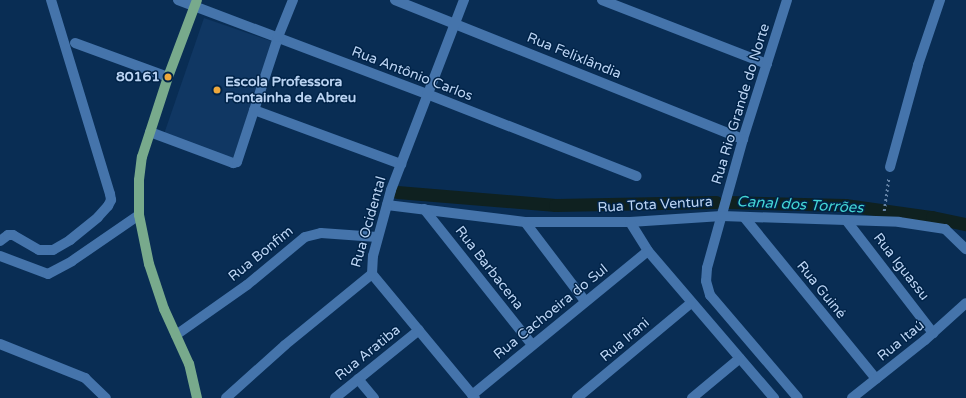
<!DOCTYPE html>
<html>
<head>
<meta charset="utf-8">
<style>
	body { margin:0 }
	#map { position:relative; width:966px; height:398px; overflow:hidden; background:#092d54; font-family:"Varela Round",sans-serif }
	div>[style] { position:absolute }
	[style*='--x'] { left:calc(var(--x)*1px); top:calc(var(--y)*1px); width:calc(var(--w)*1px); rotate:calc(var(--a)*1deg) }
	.built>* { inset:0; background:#103763; transform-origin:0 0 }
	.canal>* { height:13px; margin:-6.5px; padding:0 6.5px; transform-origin:6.5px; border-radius:6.5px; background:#0f2120 }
	.path>* { height:2.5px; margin-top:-1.25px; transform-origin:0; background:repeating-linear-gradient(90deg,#6382a5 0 2px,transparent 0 5px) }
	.minor>* { height:10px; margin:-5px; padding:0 5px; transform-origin:5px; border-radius:5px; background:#4574ab }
	.major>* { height:10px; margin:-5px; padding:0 5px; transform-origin:5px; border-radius:5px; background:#78aa8c }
	.dots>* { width:11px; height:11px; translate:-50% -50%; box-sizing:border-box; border:2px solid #002348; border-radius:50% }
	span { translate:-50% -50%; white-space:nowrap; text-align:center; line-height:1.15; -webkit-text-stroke:3px #002348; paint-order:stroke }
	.street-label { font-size:14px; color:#bbd4f3 }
	.poi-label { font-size:14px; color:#bbd4f3; font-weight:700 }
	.right { translate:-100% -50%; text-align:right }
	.left { translate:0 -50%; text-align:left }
	.water-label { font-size:15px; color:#44d6d4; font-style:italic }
</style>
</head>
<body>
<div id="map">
	<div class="built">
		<div style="left:204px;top:18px;width:73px;height:127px;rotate:19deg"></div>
	</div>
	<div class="canal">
		<div style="--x:397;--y:192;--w:159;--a:4.7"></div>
		<div style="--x:555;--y:205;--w:161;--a:-1.1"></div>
		<div style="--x:728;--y:202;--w:117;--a:1.5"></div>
		<div style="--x:845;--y:205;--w:88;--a:7.9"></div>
		<div style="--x:932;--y:217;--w:35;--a:12"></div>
	</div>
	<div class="path">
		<div style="--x:884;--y:211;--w:34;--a:-82"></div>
	</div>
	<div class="minor">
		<div style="--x:178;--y:0;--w:266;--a:20.7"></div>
		<div style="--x:427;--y:94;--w:225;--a:21.4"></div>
		<div style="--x:395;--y:0;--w:375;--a:21.8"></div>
		<div style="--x:602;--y:0;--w:177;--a:21.2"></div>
		<div style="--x:787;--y:0;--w:146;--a:107.6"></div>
		<div style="--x:743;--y:139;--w:134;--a:105.6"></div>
		<div style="--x:707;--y:268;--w:13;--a:94"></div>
		<div style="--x:706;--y:281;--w:15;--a:74"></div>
		<div style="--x:710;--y:295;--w:135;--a:49.5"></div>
		<div style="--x:75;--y:43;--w:99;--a:20.1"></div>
		<div style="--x:254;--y:110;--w:157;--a:20.2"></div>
		<div style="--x:150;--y:132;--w:89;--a:20.5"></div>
		<div style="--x:233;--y:163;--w:4;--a:-14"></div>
		<div style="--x:237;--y:162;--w:132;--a:-71.8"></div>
		<div style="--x:278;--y:37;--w:40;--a:-68"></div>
		<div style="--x:890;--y:167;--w:106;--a:-74.6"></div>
		<div style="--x:918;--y:65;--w:69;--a:-71.3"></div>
		<div style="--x:387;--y:205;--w:139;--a:7"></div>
		<div style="--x:525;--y:222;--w:105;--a:0"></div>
		<div style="--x:630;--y:222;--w:92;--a:-3.7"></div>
		<div style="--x:722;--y:216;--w:177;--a:1.9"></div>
		<div style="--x:899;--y:222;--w:47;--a:8.7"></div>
		<div style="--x:945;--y:229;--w:29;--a:44"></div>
		<div style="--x:424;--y:209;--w:174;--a:51.5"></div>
		<div style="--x:744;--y:217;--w:209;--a:50.8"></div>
		<div style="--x:846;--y:220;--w:143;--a:52.4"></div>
		<div style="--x:525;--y:222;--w:99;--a:52.8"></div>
		<div style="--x:630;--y:222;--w:34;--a:58"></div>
		<div style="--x:648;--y:251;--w:194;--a:49.4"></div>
		<div style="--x:0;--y:241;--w:10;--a:-37"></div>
		<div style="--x:8;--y:235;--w:5;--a:0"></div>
		<div style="--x:13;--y:235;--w:30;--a:30"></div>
		<div style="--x:39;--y:250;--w:14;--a:0"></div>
		<div style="--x:53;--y:250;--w:20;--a:-30"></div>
		<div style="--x:70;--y:240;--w:36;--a:-39"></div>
		<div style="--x:98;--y:217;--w:15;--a:-48"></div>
		<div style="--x:108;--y:206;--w:7;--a:-63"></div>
		<div style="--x:111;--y:200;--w:6;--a:-99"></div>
		<div style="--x:110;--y:194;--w:203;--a:-106.9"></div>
		<div style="--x:0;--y:256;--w:51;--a:20.6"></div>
		<div style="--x:48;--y:274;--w:27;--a:-28"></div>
		<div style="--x:72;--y:261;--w:81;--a:-34.5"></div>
		<div style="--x:372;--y:274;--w:161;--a:50.3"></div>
		<div style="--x:176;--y:335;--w:87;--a:-35.2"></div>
		<div style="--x:247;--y:285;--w:75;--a:-39.6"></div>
		<div style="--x:305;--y:237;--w:16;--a:-14"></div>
		<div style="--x:321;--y:233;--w:56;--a:4.1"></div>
		<div style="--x:0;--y:344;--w:92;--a:21.8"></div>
		<div style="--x:85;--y:378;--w:29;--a:44"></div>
		<div style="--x:358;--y:379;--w:25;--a:50"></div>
		<div style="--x:472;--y:395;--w:227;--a:-39.3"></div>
		<div style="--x:226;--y:398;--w:79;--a:-41.9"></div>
		<div style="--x:285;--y:345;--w:112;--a:-39.2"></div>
		<div style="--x:372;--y:274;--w:18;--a:-87"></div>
		<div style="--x:373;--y:256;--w:68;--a:-74.7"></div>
		<div style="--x:391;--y:190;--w:204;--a:-69"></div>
		<div style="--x:335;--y:398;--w:108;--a:-39"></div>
		<div style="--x:577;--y:398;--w:148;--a:-39.8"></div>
		<div style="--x:692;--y:398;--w:62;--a:-39.8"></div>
		<div style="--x:852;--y:398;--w:93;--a:-38.5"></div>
		<div style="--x:925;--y:340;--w:55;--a:-42.1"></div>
	</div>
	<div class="major">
		<div style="--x:197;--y:398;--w:35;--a:-103"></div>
		<div style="--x:189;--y:364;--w:60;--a:-114.4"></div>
		<div style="--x:164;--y:309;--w:47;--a:-108.4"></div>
		<div style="--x:149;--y:264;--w:50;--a:-101.5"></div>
		<div style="--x:139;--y:215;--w:35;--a:-90"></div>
		<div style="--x:139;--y:180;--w:23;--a:-83"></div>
		<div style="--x:142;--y:157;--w:84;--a:-72"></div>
		<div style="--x:168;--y:77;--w:82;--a:-69.4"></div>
	</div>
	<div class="dots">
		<div style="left:168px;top:77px;background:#eea83c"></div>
		<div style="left:217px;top:90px;background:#eea83c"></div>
	</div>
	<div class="street-label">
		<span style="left:574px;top:56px;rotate:22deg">Rua Felixlândia</span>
		<span style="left:412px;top:74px;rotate:21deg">Rua Antônio Carlos</span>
		<span style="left:741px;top:104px;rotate:-73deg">Rua Rio Grande do Norte</span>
		<span style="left:655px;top:205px;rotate:-3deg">Rua Tota Ventura</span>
		<span style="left:369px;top:222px;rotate:-74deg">Rua Ocidental</span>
		<span style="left:261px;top:254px;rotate:-39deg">Rua Bonfim</span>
		<span style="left:901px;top:267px;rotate:52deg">Rua Iguassu</span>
		<span style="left:489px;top:268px;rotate:52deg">Rua Barbacena</span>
		<span style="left:821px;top:290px;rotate:51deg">Rua Guiné</span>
		<span style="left:551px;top:312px;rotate:-39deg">Rua Cachoeira do Sul</span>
		<span style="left:625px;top:340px;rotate:-40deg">Rua Irani</span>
		<span style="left:901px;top:341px;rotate:-39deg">Rua Itaú</span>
		<span style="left:368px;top:353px;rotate:-39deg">Rua Aratiba</span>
	</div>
	<div class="poi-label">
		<span class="right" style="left:160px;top:77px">80161</span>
		<span class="left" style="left:225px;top:90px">Escola Professora<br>Fontainha de Abreu</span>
	</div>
	<div class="water-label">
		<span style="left:800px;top:205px;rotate:3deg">Canal dos Torrões</span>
	</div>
</div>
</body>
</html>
